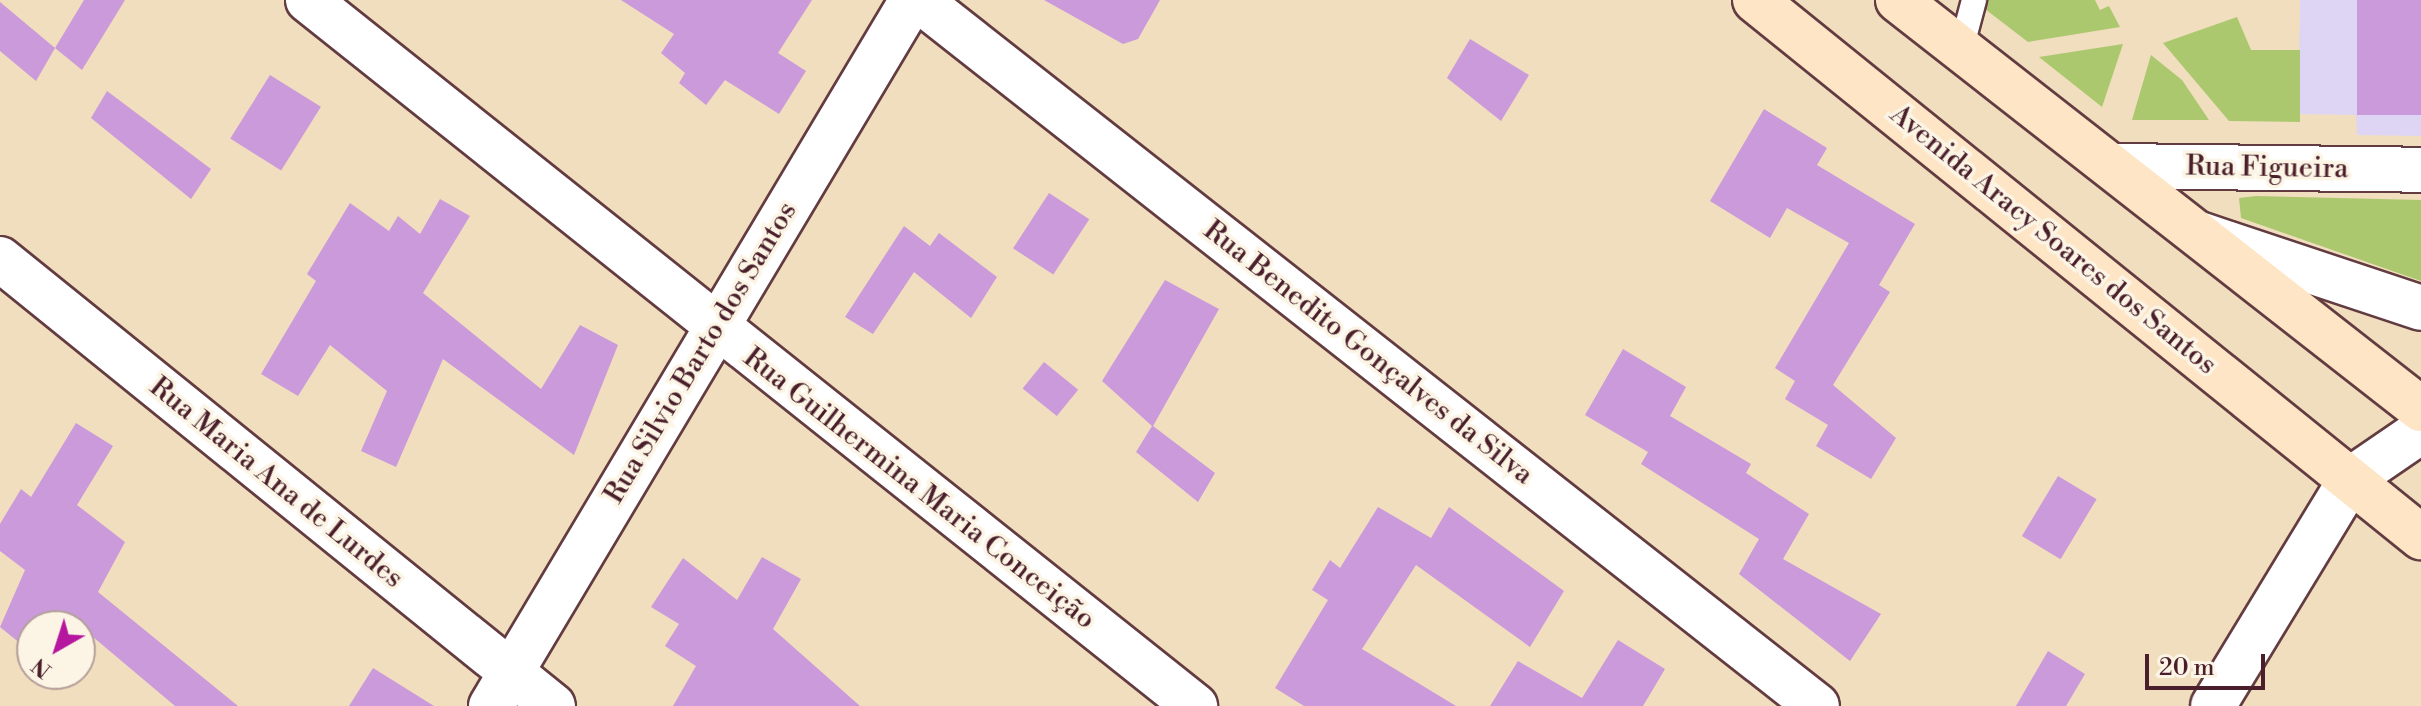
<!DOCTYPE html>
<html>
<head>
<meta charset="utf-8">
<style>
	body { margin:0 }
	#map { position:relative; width:2421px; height:706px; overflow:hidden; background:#f1debe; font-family:"Libre Bodoni",serif }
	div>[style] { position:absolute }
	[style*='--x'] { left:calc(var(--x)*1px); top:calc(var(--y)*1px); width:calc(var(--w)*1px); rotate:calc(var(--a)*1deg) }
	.built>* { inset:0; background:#ded5f5 }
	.green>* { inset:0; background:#acc86e }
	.building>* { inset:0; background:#ca9adb; transform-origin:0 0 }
	.roads { filter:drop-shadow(2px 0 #633c41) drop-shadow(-2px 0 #633c41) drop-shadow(0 2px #633c41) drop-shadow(0 -2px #633c41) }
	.service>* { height:24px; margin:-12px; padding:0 12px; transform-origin:12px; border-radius:12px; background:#fff }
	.minor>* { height:44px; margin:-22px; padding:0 22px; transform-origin:22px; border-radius:22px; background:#fff }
	.tertiary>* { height:44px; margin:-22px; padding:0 22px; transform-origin:22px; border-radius:22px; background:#fff }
	.secondary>* { height:44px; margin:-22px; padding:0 22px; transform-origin:22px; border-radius:22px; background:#fde5c5 }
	span { translate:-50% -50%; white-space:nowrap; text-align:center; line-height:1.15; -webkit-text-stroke:7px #fcf5e5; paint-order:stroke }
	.street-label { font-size:28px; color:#4a1f2b }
	.north { position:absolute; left:16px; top:610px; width:80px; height:80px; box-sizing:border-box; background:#fcf5e5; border:2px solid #b59f9b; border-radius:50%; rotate:219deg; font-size:22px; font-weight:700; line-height:32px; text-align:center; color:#4a1f2b }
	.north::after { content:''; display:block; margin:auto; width:28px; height:36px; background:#b5179e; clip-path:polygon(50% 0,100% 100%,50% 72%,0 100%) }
	.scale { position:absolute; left:2145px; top:654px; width:120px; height:36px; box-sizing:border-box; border:4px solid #4a1f2b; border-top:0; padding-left:10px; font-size:24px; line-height:28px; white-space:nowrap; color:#4a1f2b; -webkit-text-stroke:6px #fcf5e5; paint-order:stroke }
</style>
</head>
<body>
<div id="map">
	<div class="built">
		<div style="clip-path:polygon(2300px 0,2421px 0,2421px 136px,2357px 135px,2356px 115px,2299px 114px)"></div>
	</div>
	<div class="green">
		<div style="clip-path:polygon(1986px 0,2095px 0,2100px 10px,2109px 6px,2120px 27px,2028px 42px,1985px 9px)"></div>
		<div style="clip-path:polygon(2237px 17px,2251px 50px,2300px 50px,2300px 122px,2229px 121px,2163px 43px)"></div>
		<div style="clip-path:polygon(2123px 44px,2102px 107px,2039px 57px)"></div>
		<div style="clip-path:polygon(2151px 55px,2182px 80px,2209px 120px,2132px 120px)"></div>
		<div style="clip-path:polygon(2256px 196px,2421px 200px,2421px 281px,2241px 218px,2239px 198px)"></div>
	</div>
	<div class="building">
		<div style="clip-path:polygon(84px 0,125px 0,82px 70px,55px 48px)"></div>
		<div style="clip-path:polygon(621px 0,812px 0,778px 53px,806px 71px,779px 114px,725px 80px,706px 105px,679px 83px,685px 73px,661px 53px,674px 34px)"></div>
		<div style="clip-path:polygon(1044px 0,1160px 0,1138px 39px,1123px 44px)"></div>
		<div style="left:2357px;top:0;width:64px;height:115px"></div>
		<div style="clip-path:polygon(0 2px,55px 48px,36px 81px,0 51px)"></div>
		<div style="clip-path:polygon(1470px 39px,1529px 75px,1501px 121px,1447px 78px)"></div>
		<div style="left:270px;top:75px;width:60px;height:75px;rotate:32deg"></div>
		<div style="clip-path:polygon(107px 91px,211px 169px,191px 199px,91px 118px)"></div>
		<div style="clip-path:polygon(1764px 109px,1827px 148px,1817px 165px,1915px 224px,1879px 285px,1890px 292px,1833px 385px,1896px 438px,1871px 479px,1816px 446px,1828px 425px,1785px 399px,1795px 381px,1775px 368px,1849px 243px,1787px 208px,1770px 238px,1710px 201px)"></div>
		<div style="left:1049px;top:193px;width:48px;height:66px;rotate:33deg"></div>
		<div style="clip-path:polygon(440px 199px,470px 216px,423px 293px,541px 389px,580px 325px,618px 345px,574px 455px,443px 359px,396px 467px,361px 451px,387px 391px,330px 345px,298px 396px,261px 374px,316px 281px,307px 274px,350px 203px,389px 231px,398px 216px,420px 234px)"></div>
		<div style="clip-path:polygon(904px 226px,930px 246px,939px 233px,997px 277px,971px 318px,914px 272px,873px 334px,845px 317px)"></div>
		<div style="clip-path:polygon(1165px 280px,1219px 309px,1153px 426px,1215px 473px,1198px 502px,1136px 452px,1152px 426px,1102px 381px)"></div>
		<div style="clip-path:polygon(1623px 349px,1686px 387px,1670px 416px,1751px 464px,1746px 473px,1809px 514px,1783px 559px,1881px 614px,1850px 661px,1739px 574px,1759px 539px,1641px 464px,1648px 452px,1585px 415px)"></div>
		<div style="left:1044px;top:362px;width:44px;height:34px;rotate:39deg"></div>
		<div style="clip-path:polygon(76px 423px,113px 446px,77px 505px,125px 542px,98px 592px,238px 706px,175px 706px,80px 626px,32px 626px,32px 653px,0 627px,25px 570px,0 551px,0 524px,21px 489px,31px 497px)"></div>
		<div style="left:2058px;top:476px;width:45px;height:70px;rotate:31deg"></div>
		<div style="clip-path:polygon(1378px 507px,1431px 538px,1449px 507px,1564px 591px,1530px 647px,1416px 565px,1362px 649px,1456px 706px,1304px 706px,1275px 688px,1328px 600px,1312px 590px,1330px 560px,1340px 568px)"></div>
		<div style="clip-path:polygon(762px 557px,801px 579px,773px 629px,860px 706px,673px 706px,696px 666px,665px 646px,679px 624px,651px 607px,683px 558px,737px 600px)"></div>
		<div style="clip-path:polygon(1618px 640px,1665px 669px,1643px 706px,1490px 706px,1518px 661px,1582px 698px)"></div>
		<div style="clip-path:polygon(2048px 651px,2085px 674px,2066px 706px,2016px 706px)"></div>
		<div style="clip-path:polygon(373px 668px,434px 706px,349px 706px)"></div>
	</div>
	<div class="roads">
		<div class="service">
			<div style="--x:1961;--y:49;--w:51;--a:-75.1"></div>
		</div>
		<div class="minor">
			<div style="--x:308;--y:0;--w:1134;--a:38.52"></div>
			<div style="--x:919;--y:0;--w:1142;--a:38.17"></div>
			<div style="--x:2114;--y:166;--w:307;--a:0.7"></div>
			<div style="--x:0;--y:259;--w:711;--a:38.95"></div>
			<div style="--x:2213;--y:706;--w:266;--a:-58.7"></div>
			<div style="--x:2351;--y:479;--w:85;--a:-34.4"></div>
		</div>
		<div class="tertiary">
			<div style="--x:2199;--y:234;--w:234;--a:18.4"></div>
			<div style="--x:491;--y:706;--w:822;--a:-59.19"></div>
		</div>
		<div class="secondary">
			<div style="--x:1755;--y:0;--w:856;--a:38.88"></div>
			<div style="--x:1898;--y:0;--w:664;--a:38.03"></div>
		</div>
	</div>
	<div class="street-label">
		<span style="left:2267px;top:168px;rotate:1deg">Rua Figueira</span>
		<span style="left:2053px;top:240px;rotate:39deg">Avenida Aracy Soares dos Santos</span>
		<span style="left:701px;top:353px;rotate:-59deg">Rua Silvio Barto dos Santos</span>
		<span style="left:1368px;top:353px;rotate:38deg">Rua Benedito Gonçalves da Silva</span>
		<span style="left:276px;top:483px;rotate:39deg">Rua Maria Ana de Lurdes</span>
		<span style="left:919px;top:489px;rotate:38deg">Rua Guilhermina Maria Conceição</span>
	</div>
	<div class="north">N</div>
	<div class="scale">20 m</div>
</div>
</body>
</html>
